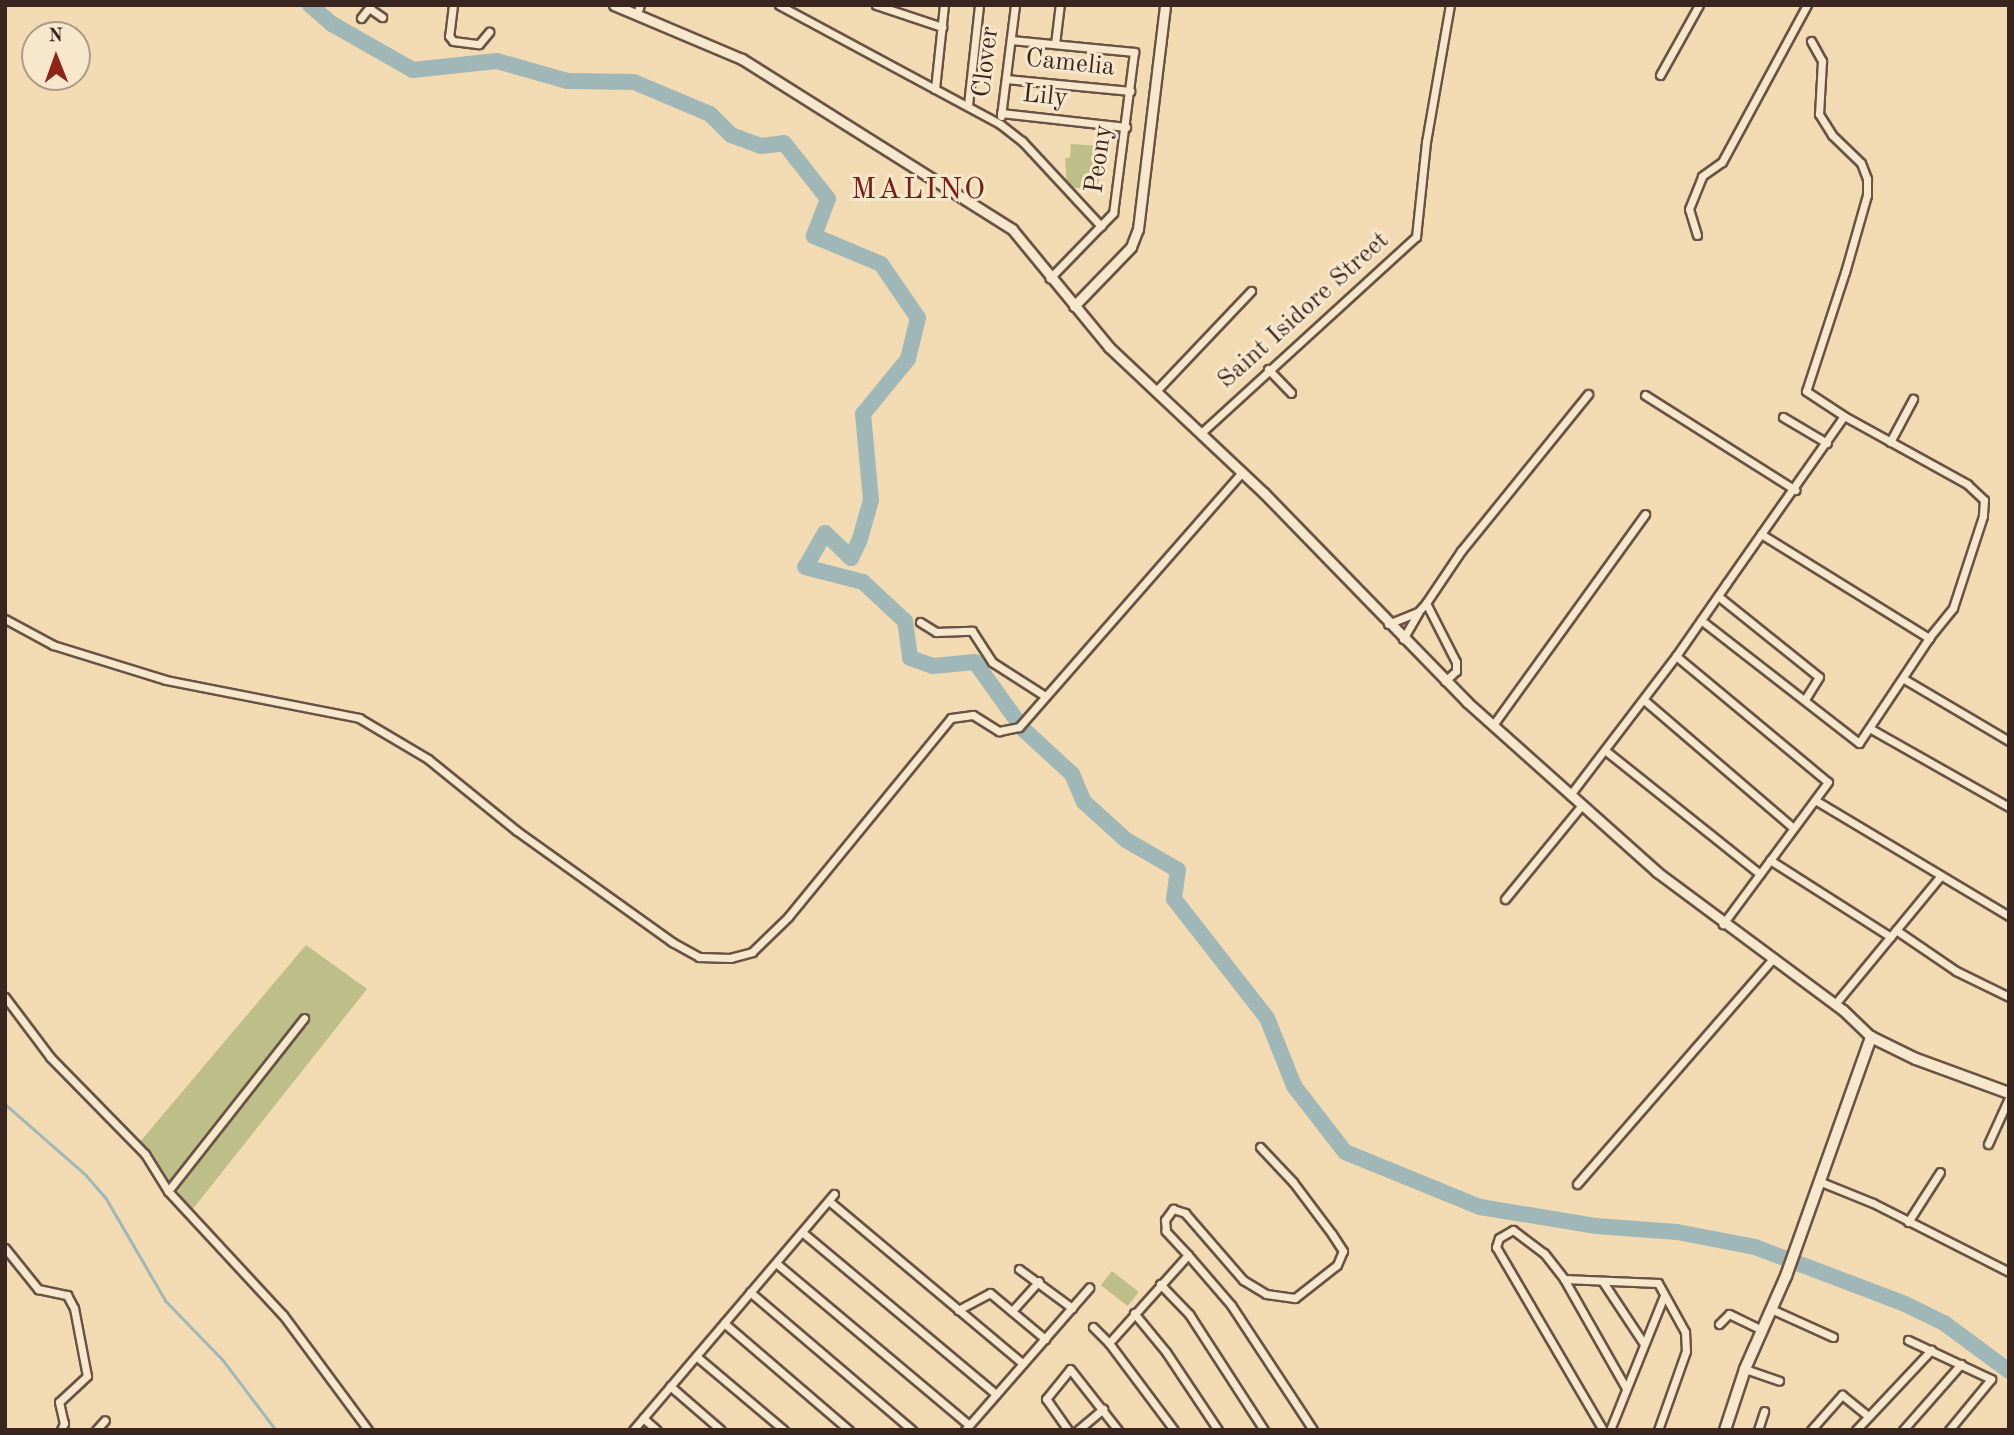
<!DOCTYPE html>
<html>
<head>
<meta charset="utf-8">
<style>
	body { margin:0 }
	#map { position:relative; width:2014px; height:1435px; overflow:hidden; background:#f2dab2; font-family:"Old Standard TT",serif }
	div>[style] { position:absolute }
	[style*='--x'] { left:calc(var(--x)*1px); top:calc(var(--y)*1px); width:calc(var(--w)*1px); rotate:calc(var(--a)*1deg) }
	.green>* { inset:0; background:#bebe89; transform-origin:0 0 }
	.stream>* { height:2.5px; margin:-1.25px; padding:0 1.25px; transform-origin:1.25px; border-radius:1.25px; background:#9fb8b7 }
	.river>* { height:16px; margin:-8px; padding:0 8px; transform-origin:8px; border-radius:8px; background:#9fb8b7 }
	.roads { filter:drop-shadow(2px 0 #695344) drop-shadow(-2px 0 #695344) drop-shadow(0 2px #695344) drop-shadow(0 -2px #695344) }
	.minor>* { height:7px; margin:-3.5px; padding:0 3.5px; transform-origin:3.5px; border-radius:3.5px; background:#f7e7cd }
	.tertiary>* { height:9px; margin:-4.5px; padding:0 4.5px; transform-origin:4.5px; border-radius:4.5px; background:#f7e7cd }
	.secondary>* { height:10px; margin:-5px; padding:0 5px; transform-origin:5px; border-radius:5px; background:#f7e7cd }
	span { translate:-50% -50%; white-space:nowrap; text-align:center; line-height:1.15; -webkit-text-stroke:6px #f7e7cd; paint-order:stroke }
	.street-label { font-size:26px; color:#3b261f }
	.quarter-label { font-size:30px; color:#7a1f14; letter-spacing:2px }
	.frame { position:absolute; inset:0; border:7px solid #3b261f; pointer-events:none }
	.north { position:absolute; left:21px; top:21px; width:70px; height:70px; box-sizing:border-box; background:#f7e7cd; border:2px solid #ac9a87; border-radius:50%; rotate:359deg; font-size:19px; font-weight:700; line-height:28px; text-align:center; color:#3b261f }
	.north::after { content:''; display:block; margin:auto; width:24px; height:32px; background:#8f2418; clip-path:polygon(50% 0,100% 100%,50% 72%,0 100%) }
</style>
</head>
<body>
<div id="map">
	<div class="green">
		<div style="clip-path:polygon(1071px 144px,1102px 146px,1098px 190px,1067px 187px,1065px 158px,1070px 158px)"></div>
		<div style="clip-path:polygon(306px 945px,367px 989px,192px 1210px,139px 1143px)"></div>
		<div style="left:1112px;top:1271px;width:34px;height:18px;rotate:38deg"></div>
	</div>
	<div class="stream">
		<div style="--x:5;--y:1104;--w:108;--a:41.2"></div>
		<div style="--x:86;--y:1175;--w:30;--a:49"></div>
		<div style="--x:106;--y:1198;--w:119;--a:59.8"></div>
		<div style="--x:166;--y:1301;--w:82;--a:46"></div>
		<div style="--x:223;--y:1360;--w:88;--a:52.9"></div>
	</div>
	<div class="river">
		<div style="--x:310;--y:5;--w:29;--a:41"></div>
		<div style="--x:332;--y:24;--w:93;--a:29.6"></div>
		<div style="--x:413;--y:70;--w:84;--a:-6.1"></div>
		<div style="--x:497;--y:61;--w:73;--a:15.9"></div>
		<div style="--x:567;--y:81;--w:67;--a:0.9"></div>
		<div style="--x:634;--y:82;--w:82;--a:22.8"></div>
		<div style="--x:710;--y:114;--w:30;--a:45"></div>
		<div style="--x:731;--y:135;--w:32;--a:20"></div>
		<div style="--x:761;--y:146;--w:23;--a:-7"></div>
		<div style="--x:784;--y:143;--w:71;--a:51.8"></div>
		<div style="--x:828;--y:199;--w:40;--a:111"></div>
		<div style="--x:814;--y:236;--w:73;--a:22.7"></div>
		<div style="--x:881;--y:264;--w:65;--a:55.6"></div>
		<div style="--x:918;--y:318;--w:42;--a:103.7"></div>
		<div style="--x:908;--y:359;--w:71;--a:129.3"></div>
		<div style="--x:863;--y:414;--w:86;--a:84.7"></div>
		<div style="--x:871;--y:500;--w:41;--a:105.8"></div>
		<div style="--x:860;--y:539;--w:21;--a:115"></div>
		<div style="--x:851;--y:558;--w:36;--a:-136"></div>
		<div style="--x:825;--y:533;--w:39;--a:120"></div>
		<div style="--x:805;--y:567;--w:60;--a:14.5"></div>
		<div style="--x:863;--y:582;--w:57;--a:42.9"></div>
		<div style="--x:905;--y:621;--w:37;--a:82"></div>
		<div style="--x:910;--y:658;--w:24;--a:19"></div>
		<div style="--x:933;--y:666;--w:42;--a:-5.4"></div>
		<div style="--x:975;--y:662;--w:82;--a:54.4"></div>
		<div style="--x:1023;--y:729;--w:67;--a:42.6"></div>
		<div style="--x:1072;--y:774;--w:30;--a:67"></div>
		<div style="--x:1084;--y:802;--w:57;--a:42.1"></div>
		<div style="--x:1126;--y:840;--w:60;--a:30"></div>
		<div style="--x:1178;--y:870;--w:29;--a:98"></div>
		<div style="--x:1174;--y:899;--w:151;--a:52"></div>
		<div style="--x:1267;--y:1018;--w:73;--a:68.3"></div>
		<div style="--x:1294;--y:1086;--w:83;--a:52.3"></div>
		<div style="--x:1345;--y:1152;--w:146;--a:22.2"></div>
		<div style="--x:1480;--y:1207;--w:118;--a:9.3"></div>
		<div style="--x:1596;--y:1226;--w:81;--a:4.2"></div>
		<div style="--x:1677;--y:1232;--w:79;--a:10.9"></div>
		<div style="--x:1755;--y:1247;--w:160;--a:20.8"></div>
		<div style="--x:1905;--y:1304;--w:43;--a:26"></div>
		<div style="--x:1944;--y:1323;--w:81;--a:36.4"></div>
	</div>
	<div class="roads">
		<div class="minor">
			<div style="--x:453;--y:5;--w:31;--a:97"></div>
			<div style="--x:449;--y:36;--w:6;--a:51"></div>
			<div style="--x:453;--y:41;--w:26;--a:7"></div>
			<div style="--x:479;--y:44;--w:16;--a:-50"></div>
			<div style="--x:779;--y:5;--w:251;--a:28.3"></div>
			<div style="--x:1000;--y:124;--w:28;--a:38"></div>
			<div style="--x:1022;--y:141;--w:116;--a:47.1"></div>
			<div style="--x:876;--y:5;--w:70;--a:18.4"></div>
			<div style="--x:369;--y:8;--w:16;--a:35"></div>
			<div style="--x:637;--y:14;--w:9;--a:-72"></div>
			<div style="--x:361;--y:18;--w:16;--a:-52"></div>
			<div style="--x:1011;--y:40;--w:124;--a:5.6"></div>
			<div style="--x:1134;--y:52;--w:162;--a:97.4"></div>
			<div style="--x:1113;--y:213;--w:91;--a:134.1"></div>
			<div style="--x:1811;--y:41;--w:23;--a:61"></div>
			<div style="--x:1822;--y:61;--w:53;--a:93.2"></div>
			<div style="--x:1819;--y:114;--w:25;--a:58"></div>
			<div style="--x:1832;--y:135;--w:40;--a:44"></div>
			<div style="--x:1861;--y:163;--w:17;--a:69"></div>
			<div style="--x:1867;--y:179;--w:16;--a:90"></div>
			<div style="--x:1867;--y:195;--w:80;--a:105.9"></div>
			<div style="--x:1845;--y:272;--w:125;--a:108.1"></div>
			<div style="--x:1806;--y:391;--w:45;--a:33.3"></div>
			<div style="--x:1055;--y:44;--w:39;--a:-83"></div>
			<div style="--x:1660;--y:75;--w:80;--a:-60.9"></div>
			<div style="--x:1006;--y:79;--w:125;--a:5.5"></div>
			<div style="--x:935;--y:89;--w:84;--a:-83.9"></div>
			<div style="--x:968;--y:105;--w:101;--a:-83.7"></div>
			<div style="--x:1001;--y:113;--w:126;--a:6.4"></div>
			<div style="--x:1001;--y:116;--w:112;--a:-82.8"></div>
			<div style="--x:1697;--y:235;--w:27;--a:-107"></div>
			<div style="--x:1689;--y:209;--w:35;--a:-68"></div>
			<div style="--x:1702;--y:176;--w:24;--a:-35"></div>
			<div style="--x:1722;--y:162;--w:179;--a:-61.6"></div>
			<div style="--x:1268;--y:369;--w:33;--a:46"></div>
			<div style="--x:1156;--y:391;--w:138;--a:-46.5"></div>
			<div style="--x:1645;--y:395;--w:178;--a:32.3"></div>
			<div style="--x:1783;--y:417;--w:51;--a:30.6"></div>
			<div style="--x:1201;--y:433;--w:291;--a:-42.4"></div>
			<div style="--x:1416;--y:237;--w:96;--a:-84"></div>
			<div style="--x:1426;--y:142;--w:139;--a:-80.1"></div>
			<div style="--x:1890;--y:442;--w:49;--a:-61.9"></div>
			<div style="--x:1761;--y:534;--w:144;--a:-54.9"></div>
			<div style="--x:1844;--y:416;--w:141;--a:28.9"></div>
			<div style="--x:1967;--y:484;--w:23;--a:43"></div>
			<div style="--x:1984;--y:500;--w:16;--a:94"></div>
			<div style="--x:1983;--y:516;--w:97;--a:108.1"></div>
			<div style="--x:1953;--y:608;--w:38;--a:129"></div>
			<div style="--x:1718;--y:596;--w:129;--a:38.7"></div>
			<div style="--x:1819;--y:677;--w:25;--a:122"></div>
			<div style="--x:1426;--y:603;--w:66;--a:63"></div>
			<div style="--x:1456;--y:662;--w:9;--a:90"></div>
			<div style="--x:1456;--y:671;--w:15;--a:138"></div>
			<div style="--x:5;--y:619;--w:55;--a:28.4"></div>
			<div style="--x:53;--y:645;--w:118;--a:17.2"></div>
			<div style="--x:166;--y:680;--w:197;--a:11.1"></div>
			<div style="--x:359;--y:718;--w:80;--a:30.7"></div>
			<div style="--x:428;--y:759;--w:114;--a:39"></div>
			<div style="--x:517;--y:831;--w:191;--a:35.6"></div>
			<div style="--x:672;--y:942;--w:31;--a:29"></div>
			<div style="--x:699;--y:957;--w:31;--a:2"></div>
			<div style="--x:730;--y:958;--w:23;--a:-15"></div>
			<div style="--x:752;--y:952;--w:50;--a:-44.2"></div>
			<div style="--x:788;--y:917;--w:257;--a:-50.7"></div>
			<div style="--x:951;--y:718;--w:22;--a:-8"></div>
			<div style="--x:973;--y:715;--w:31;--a:32"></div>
			<div style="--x:999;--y:731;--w:20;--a:-11"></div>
			<div style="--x:1019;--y:727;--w:339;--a:-48.8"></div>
			<div style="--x:920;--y:622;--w:19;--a:32"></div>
			<div style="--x:936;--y:632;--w:36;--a:-2"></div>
			<div style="--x:972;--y:631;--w:37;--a:57"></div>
			<div style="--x:992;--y:662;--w:63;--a:32.7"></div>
			<div style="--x:1388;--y:624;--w:32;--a:-22"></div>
			<div style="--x:1418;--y:612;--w:12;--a:-48"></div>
			<div style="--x:1426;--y:603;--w:63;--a:-56.1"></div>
			<div style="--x:1461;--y:551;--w:202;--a:-51"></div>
			<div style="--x:1403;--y:639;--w:30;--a:-60"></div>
			<div style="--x:1676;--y:656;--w:88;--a:-55.2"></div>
			<div style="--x:1726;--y:584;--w:61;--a:-55"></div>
			<div style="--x:1761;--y:534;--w:198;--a:31.8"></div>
			<div style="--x:1929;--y:638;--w:126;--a:123.7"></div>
			<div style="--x:1859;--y:743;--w:200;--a:-142.1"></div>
			<div style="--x:1904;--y:679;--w:122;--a:30.6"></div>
			<div style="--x:1644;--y:700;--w:195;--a:40.6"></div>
			<div style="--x:1493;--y:725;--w:260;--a:-54.2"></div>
			<div style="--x:1871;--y:729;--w:159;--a:29.5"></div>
			<div style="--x:1606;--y:751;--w:197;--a:38.6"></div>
			<div style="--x:1570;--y:795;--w:175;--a:-52.7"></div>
			<div style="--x:1676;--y:656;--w:197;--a:39.7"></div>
			<div style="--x:1828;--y:782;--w:177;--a:126.5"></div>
			<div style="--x:1815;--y:800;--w:226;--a:30.9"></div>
			<div style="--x:1770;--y:860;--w:143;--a:32.5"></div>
			<div style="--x:1505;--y:899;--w:122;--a:-50.7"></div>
			<div style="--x:1896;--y:930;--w:73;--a:34.3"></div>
			<div style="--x:1956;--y:971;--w:59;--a:26.1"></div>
			<div style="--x:5;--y:997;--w:75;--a:53.1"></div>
			<div style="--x:50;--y:1057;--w:136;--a:45.6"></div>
			<div style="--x:145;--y:1154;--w:44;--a:58.1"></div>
			<div style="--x:168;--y:1191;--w:169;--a:47.2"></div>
			<div style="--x:283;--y:1315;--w:143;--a:53.5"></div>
			<div style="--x:1835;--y:1004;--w:163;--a:-50.5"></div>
			<div style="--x:1988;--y:1144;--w:51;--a:-65.5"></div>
			<div style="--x:1821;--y:1182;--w:56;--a:22"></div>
			<div style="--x:1873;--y:1203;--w:153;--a:26.9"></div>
			<div style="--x:1577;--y:1184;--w:297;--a:-49"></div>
			<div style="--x:168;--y:1191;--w:220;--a:-51.8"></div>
			<div style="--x:829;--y:1201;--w:253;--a:40"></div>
			<div style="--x:1908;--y:1222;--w:59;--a:-57.4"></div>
			<div style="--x:802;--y:1232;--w:253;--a:39.9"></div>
			<div style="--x:5;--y:1248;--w:53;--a:51.2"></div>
			<div style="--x:38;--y:1289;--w:30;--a:12"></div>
			<div style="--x:67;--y:1295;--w:15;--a:62"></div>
			<div style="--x:74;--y:1308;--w:69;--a:79.2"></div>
			<div style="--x:87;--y:1376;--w:38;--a:137"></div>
			<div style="--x:59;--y:1402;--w:22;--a:77"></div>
			<div style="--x:64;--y:1423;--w:8;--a:113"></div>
			<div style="--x:1188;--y:1255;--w:33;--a:-133"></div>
			<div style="--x:1166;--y:1231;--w:11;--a:-95"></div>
			<div style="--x:1165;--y:1220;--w:14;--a:-54"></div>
			<div style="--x:1173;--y:1209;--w:13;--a:18"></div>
			<div style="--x:1185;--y:1213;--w:89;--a:49.1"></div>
			<div style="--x:1243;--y:1280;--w:27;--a:31"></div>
			<div style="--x:1266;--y:1294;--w:29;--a:8"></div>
			<div style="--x:1295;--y:1298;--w:53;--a:-38.2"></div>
			<div style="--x:1337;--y:1265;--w:15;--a:-67"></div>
			<div style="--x:1343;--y:1251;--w:20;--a:-123"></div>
			<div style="--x:1332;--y:1234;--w:65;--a:-126.9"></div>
			<div style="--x:1293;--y:1182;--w:48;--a:-133.3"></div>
			<div style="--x:776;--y:1263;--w:252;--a:40"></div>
			<div style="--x:1019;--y:1269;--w:66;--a:36.3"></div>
			<div style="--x:1564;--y:1279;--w:94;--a:2.4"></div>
			<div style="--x:1658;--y:1283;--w:56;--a:61.1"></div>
			<div style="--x:1685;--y:1332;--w:19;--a:87"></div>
			<div style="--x:1686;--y:1351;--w:84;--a:109.5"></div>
			<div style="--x:1603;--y:1282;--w:74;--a:56.5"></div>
			<div style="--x:1160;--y:1284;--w:42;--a:46"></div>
			<div style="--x:1189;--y:1314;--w:138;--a:57.1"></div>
			<div style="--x:750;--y:1292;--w:213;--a:40.4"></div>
			<div style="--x:1771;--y:1309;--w:68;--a:24.3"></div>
			<div style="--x:958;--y:1310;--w:36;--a:-28"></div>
			<div style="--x:990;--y:1293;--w:72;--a:39.9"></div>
			<div style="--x:1012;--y:1311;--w:40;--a:-48"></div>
			<div style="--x:1134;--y:1313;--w:50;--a:50.6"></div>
			<div style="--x:1166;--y:1352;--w:94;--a:56.3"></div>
			<div style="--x:724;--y:1323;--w:165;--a:40.6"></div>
			<div style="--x:1719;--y:1324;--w:14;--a:-45"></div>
			<div style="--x:1729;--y:1314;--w:37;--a:26"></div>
			<div style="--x:1093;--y:1327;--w:23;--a:45"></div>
			<div style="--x:1908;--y:1340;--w:92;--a:25.2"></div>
			<div style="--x:1991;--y:1379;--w:66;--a:129.5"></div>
			<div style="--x:696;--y:1356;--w:115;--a:40.1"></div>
			<div style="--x:1745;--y:1369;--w:36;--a:19"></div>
			<div style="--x:670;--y:1386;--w:67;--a:40.8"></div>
			<div style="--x:643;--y:1418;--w:18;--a:41"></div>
			<div style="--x:96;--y:1430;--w:13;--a:-48"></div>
			<div style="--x:633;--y:1430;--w:310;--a:-49.6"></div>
			<div style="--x:965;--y:1430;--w:189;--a:-48.9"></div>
			<div style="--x:1068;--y:1430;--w:38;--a:-125"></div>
			<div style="--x:1046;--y:1399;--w:38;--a:-51"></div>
			<div style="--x:1070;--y:1369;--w:78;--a:51.8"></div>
			<div style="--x:1078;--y:1430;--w:33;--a:-40"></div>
			<div style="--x:1174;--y:1430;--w:109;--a:-126.8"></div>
			<div style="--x:1109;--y:1343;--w:118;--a:-48.1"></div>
			<div style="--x:1188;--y:1255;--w:66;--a:49.3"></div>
			<div style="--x:1231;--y:1305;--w:149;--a:56.7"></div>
			<div style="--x:1603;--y:1430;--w:212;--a:-120.3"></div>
			<div style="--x:1496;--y:1247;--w:9;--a:-72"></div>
			<div style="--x:1499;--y:1238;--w:16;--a:-30"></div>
			<div style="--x:1513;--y:1230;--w:39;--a:37"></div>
			<div style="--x:1544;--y:1253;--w:33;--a:52"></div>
			<div style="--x:1564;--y:1279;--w:125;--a:60.4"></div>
			<div style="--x:1610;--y:1430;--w:144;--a:-68.1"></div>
			<div style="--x:1758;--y:1430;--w:20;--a:-72"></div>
			<div style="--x:1811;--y:1430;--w:47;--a:-48.5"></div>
			<div style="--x:1842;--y:1395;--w:33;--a:39"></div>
			<div style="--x:1856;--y:1430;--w:110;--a:-46.8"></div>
			<div style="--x:1903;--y:1430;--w:88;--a:-48.7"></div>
		</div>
		<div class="tertiary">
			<div style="--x:614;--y:5;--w:139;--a:22.9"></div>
			<div style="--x:742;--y:59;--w:319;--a:32.2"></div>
			<div style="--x:1012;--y:229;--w:153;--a:50.6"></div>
			<div style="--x:1109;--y:347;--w:213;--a:43.3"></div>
			<div style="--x:1264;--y:493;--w:291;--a:45.8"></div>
			<div style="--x:1467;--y:702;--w:255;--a:41.8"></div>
			<div style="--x:1657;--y:872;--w:232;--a:36.6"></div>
			<div style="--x:1843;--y:1010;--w:39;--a:44"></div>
			<div style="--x:1074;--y:306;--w:82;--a:-46"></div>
			<div style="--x:1131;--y:247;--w:19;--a:-69"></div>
			<div style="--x:1138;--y:229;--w:226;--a:-83.1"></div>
		</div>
		<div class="secondary">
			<div style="--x:1725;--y:1430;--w:64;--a:-71.8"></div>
			<div style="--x:1745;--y:1369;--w:102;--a:-66.2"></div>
			<div style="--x:1786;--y:1276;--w:254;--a:-70.4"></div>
			<div style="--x:1871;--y:1037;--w:50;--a:26.1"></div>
			<div style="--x:1916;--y:1059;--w:99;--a:20.1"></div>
		</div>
	</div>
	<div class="street-label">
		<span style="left:987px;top:62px;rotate:-83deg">Clover</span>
		<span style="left:1070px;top:64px;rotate:6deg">Camelia</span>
		<span style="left:1045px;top:97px;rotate:6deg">Lily</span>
		<span style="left:1100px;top:159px;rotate:-82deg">Peony</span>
		<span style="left:1304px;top:311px;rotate:-42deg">Saint Isidore Street</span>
	</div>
	<div class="quarter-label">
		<span style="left:919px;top:190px">MALINO</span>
	</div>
	<div class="frame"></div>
	<div class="north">N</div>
</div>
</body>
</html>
